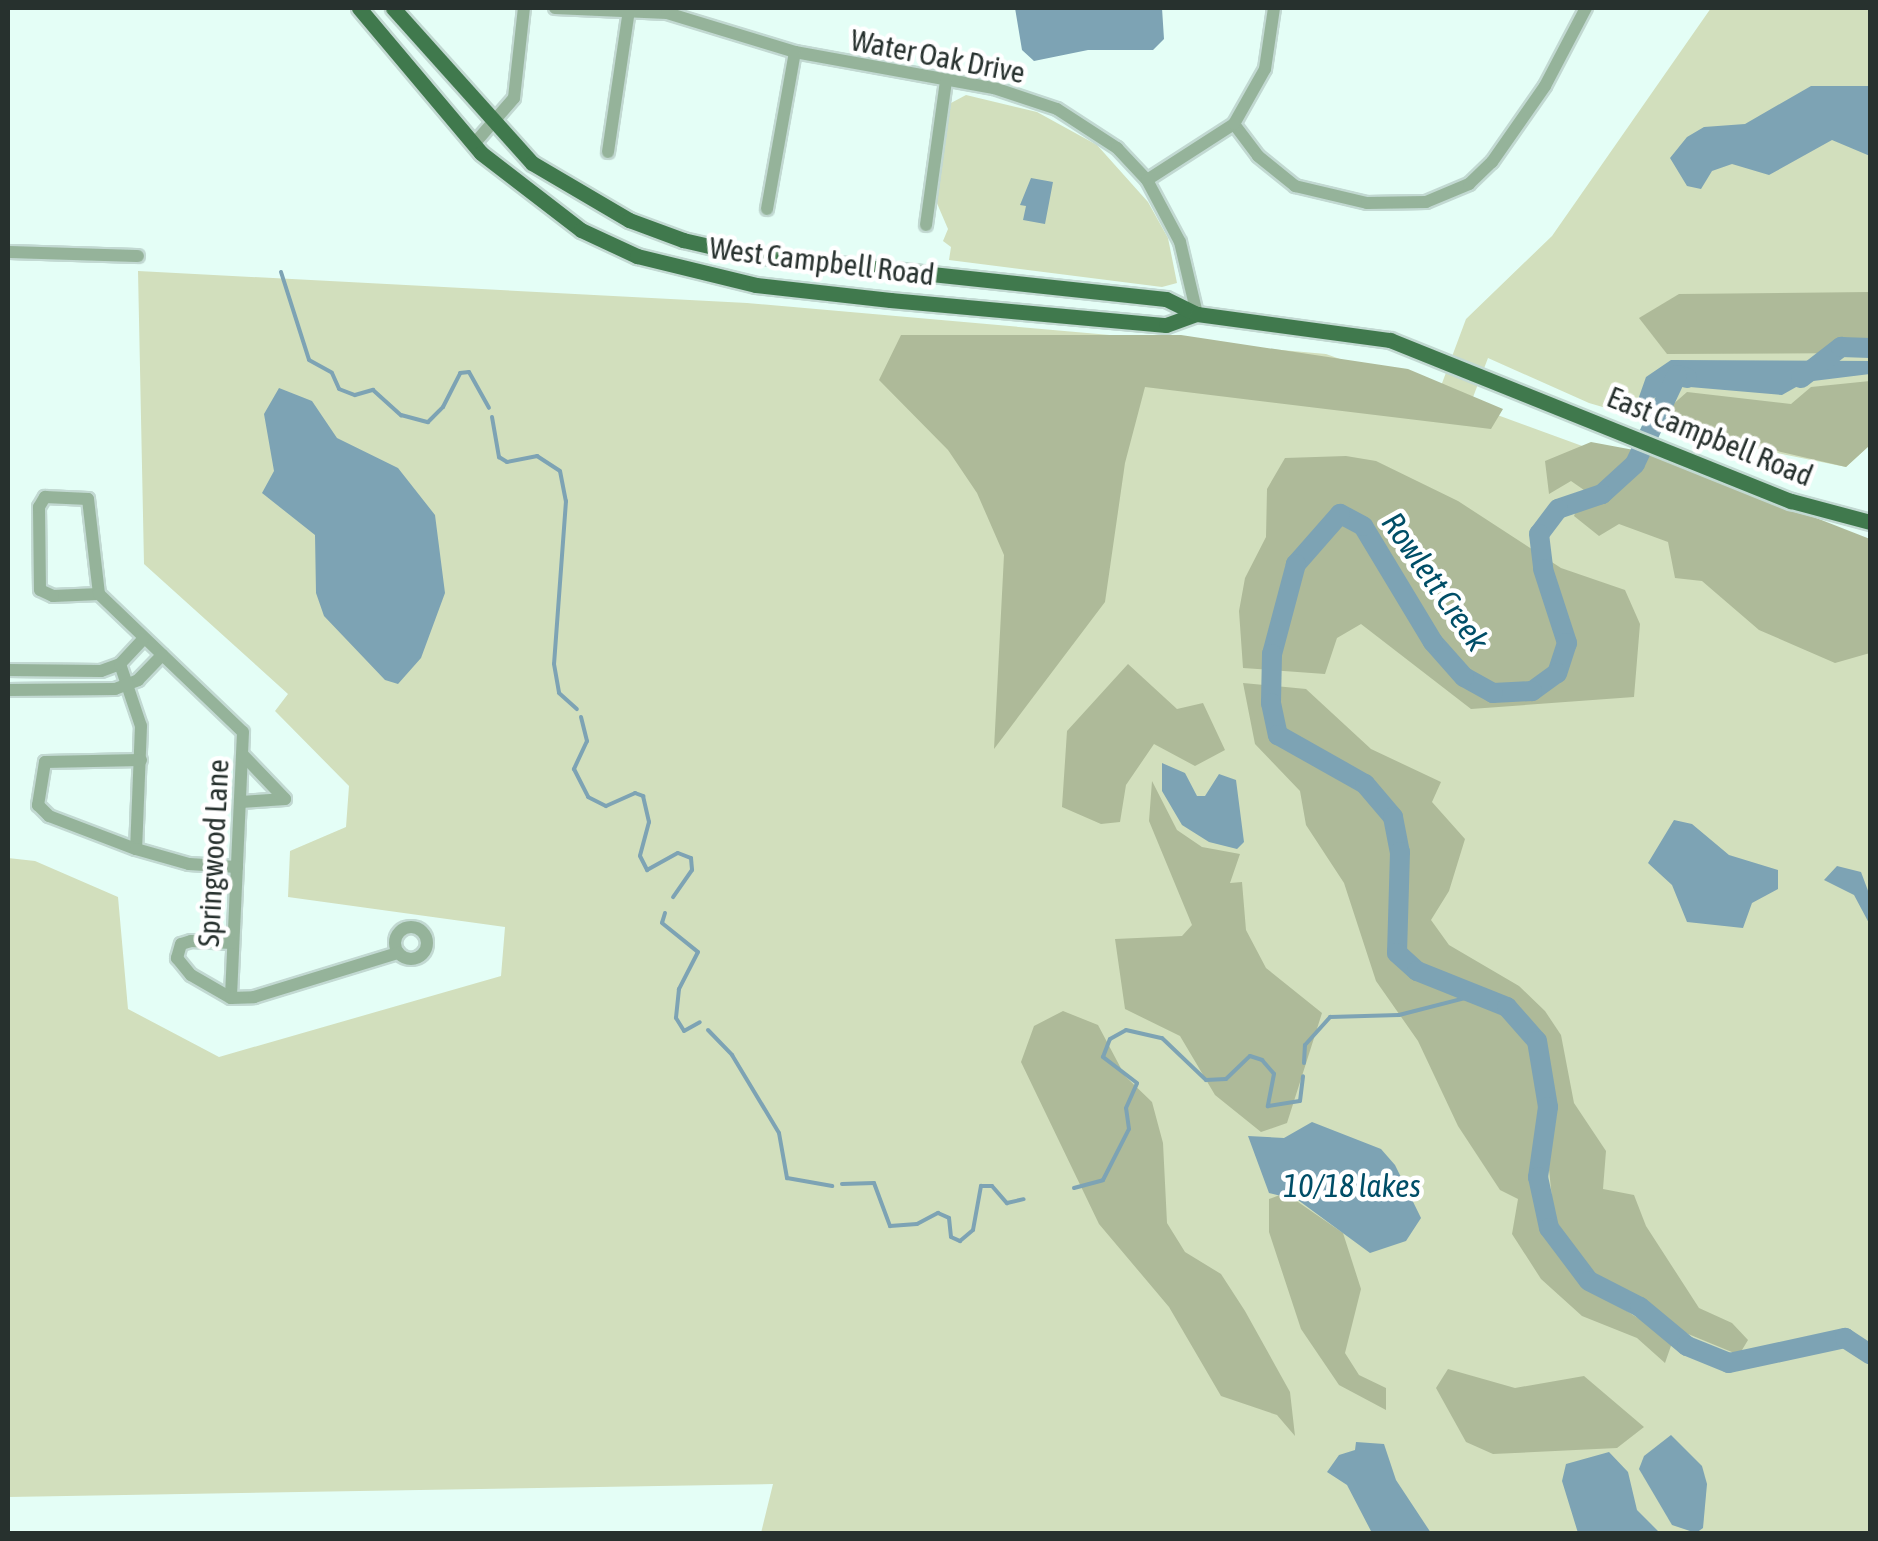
<!DOCTYPE html>
<html>
<head>
<meta charset="utf-8">
<style>
	body { margin:0 }
	#map { position:relative; width:1878px; height:1541px; overflow:hidden; background:#e4fef6; font-family:"Asap Condensed",sans-serif }
	div>[style] { position:absolute }
	[style*='--x'] { left:calc(var(--x)*1px); top:calc(var(--y)*1px); width:calc(var(--w)*1px); rotate:calc(var(--a)*1deg) }
	.green>* { inset:0; background:#d2dfbd }
	.forest>* { inset:0; background:#aeba99 }
	.water>* { inset:0; background:#7da3b4 }
	.stream>* { height:4px; margin:-2px; padding:0 2px; transform-origin:2px; border-radius:2px; background:#7da3b4 }
	.river>* { height:20px; margin:-10px; padding:0 10px; transform-origin:10px; border-radius:10px; background:#7da3b4 }
	.roads { filter:drop-shadow(2px 0 #c2d9d2) drop-shadow(-2px 0 #c2d9d2) drop-shadow(0 2px #c2d9d2) drop-shadow(0 -2px #c2d9d2) }
	.minor>* { height:12px; margin:-6px; padding:0 6px; transform-origin:6px; border-radius:6px; background:#95b39a }
	.minor>.ring { margin:-6px; padding:0; box-sizing:content-box; background:none; border:12px solid #95b39a; border-radius:50% }
	.major>* { height:15px; margin:-7.5px; padding:0 7.5px; transform-origin:7.5px; border-radius:7.5px; background:#40794d }
	span { translate:-50% -50%; white-space:nowrap; text-align:center; line-height:1.15; -webkit-text-stroke:9px #fff; paint-order:stroke }
	.street-label { font-size:30px; color:#27312e }
	.water-label { font-size:32px; color:#004e67; font-style:italic }
	.frame { position:absolute; inset:0; border:10px solid #27312e; pointer-events:none }
</style>
</head>
<body>
<div id="map">
	<div class="green">
		<div style="clip-path:polygon(1711px 8px,1870px 8px,1870px 445px,1846px 467px,1718px 441px,1589px 403px,1488px 358px,1470px 405px,1870px 551px,1870px 1533px,761px 1533px,773px 1484px,8px 1497px,8px 858px,35px 861px,118px 897px,128px 1009px,219px 1057px,501px 976px,505px 927px,288px 897px,290px 851px,346px 827px,349px 786px,275px 711px,288px 694px,144px 564px,138px 271px,747px 303px,1326px 354px,1438px 394px,1466px 319px,1552px 236px)"></div>
		<div style="clip-path:polygon(966px 95px,1037px 112px,1097px 145px,1148px 202px,1168px 238px,1177px 283px,1162px 287px,949px 260px,951px 247px,943px 241px,948px 229px,936px 201px,951px 103px)"></div>
	</div>
	<div class="forest">
		<div style="clip-path:polygon(1870px 292px,1870px 353px,1667px 354px,1639px 318px,1679px 294px)"></div>
		<div style="clip-path:polygon(901px 335px,1181px 335px,1408px 369px,1503px 409px,1491px 429px,1145px 387px,1125px 463px,1105px 602px,994px 749px,1004px 555px,977px 493px,948px 450px,879px 380px)"></div>
		<div style="clip-path:polygon(1870px 381px,1870px 445px,1846px 467px,1653px 422px,1687px 392px,1791px 404px,1811px 387px)"></div>
		<div style="clip-path:polygon(1591px 442px,1650px 453px,1870px 539px,1870px 653px,1835px 663px,1759px 630px,1702px 581px,1675px 578px,1668px 542px,1619px 524px,1599px 536px,1574px 516px,1584px 490px,1571px 481px,1549px 494px,1545px 461px)"></div>
		<div style="clip-path:polygon(1346px 456px,1376px 461px,1458px 501px,1561px 568px,1625px 590px,1640px 624px,1634px 697px,1471px 709px,1361px 624px,1337px 638px,1325px 674px,1243px 668px,1239px 611px,1245px 578px,1266px 537px,1267px 489px,1285px 458px)"></div>
		<div style="clip-path:polygon(1128px 664px,1177px 709px,1203px 703px,1225px 750px,1195px 766px,1154px 744px,1126px 785px,1120px 822px,1101px 824px,1062px 807px,1067px 731px)"></div>
		<div style="clip-path:polygon(1243px 683px,1306px 689px,1371px 749px,1441px 782px,1432px 802px,1465px 839px,1449px 891px,1431px 920px,1449px 945px,1519px 986px,1545px 1011px,1561px 1035px,1574px 1103px,1606px 1151px,1603px 1189px,1634px 1195px,1646px 1226px,1699px 1308px,1732px 1323px,1748px 1340px,1739px 1355px,1676px 1329px,1592px 1271px,1570px 1244px,1554px 1217px,1547px 1151px,1554px 1092px,1537px 1027px,1515px 1003px,1449px 977px,1471px 999px,1495px 1007px,1533px 1046px,1542px 1103px,1532px 1172px,1541px 1221px,1555px 1247px,1579px 1281px,1673px 1340px,1665px 1363px,1637px 1338px,1582px 1316px,1541px 1279px,1512px 1234px,1518px 1199px,1500px 1190px,1458px 1126px,1418px 1041px,1376px 981px,1344px 883px,1306px 825px,1300px 791px,1255px 744px)"></div>
		<div style="clip-path:polygon(1152px 781px,1177px 830px,1202px 847px,1240px 854px,1230px 883px,1242px 882px,1246px 930px,1266px 968px,1322px 1013px,1287px 1123px,1261px 1132px,1215px 1095px,1180px 1036px,1125px 1009px,1115px 939px,1182px 936px,1192px 925px,1149px 821px)"></div>
		<div style="clip-path:polygon(1063px 1011px,1098px 1025px,1125px 1076px,1152px 1102px,1163px 1143px,1167px 1223px,1185px 1252px,1221px 1274px,1245px 1311px,1290px 1392px,1295px 1436px,1277px 1415px,1221px 1396px,1169px 1307px,1099px 1224px,1021px 1062px,1034px 1026px)"></div>
		<div style="clip-path:polygon(1285px 1193px,1343px 1233px,1361px 1289px,1345px 1353px,1359px 1375px,1386px 1388px,1386px 1410px,1339px 1385px,1301px 1329px,1269px 1232px,1269px 1199px)"></div>
		<div style="clip-path:polygon(1448px 1369px,1515px 1388px,1584px 1376px,1644px 1427px,1617px 1448px,1493px 1454px,1466px 1442px,1436px 1388px)"></div>
	</div>
	<div class="water">
		<div style="clip-path:polygon(1015px 8px,1162px 8px,1164px 39px,1153px 50px,1088px 50px,1034px 61px,1022px 50px)"></div>
		<div style="clip-path:polygon(1811px 86px,1870px 86px,1870px 156px,1832px 140px,1769px 175px,1732px 164px,1712px 171px,1701px 189px,1687px 186px,1670px 158px,1687px 137px,1704px 127px,1745px 124px)"></div>
		<div style="clip-path:polygon(1031px 178px,1053px 182px,1045px 224px,1023px 220px,1026px 206px,1020px 205px)"></div>
		<div style="clip-path:polygon(1671px 360px,1870px 361px,1870px 374px,1805px 382px,1782px 395px,1678px 386px,1650px 400px,1644px 418px,1634px 411px,1646px 377px)"></div>
		<div style="clip-path:polygon(279px 388px,312px 401px,337px 438px,398px 468px,435px 515px,445px 593px,421px 658px,398px 684px,385px 680px,324px 616px,316px 593px,315px 535px,262px 493px,274px 471px,264px 414px)"></div>
		<div style="clip-path:polygon(1162px 763px,1185px 773px,1197px 796px,1205px 796px,1219px 774px,1236px 780px,1244px 842px,1237px 849px,1209px 842px,1182px 825px,1162px 791px)"></div>
		<div style="clip-path:polygon(1674px 820px,1692px 824px,1729px 855px,1778px 870px,1778px 889px,1752px 903px,1743px 928px,1687px 922px,1672px 885px,1648px 863px)"></div>
		<div style="clip-path:polygon(1837px 866px,1861px 872px,1870px 896px,1870px 925px,1854px 895px,1824px 880px)"></div>
		<div style="clip-path:polygon(1312px 1122px,1381px 1149px,1395px 1165px,1421px 1218px,1406px 1241px,1370px 1253px,1298px 1200px,1269px 1193px,1248px 1136px,1284px 1138px)"></div>
		<div style="clip-path:polygon(1671px 1435px,1702px 1466px,1707px 1484px,1703px 1528px,1696px 1533px,1672px 1525px,1639px 1469px,1644px 1456px)"></div>
		<div style="clip-path:polygon(1356px 1442px,1384px 1444px,1396px 1480px,1431px 1533px,1372px 1533px,1347px 1485px,1327px 1472px,1339px 1455px,1355px 1450px)"></div>
		<div style="clip-path:polygon(1609px 1452px,1628px 1472px,1637px 1510px,1660px 1533px,1578px 1533px,1562px 1481px,1566px 1464px)"></div>
	</div>
	<div class="stream">
		<div style="--x:281;--y:272;--w:92;--a:72.3"></div>
		<div style="--x:309;--y:360;--w:26;--a:29"></div>
		<div style="--x:332;--y:373;--w:17;--a:66"></div>
		<div style="--x:339;--y:389;--w:17;--a:21"></div>
		<div style="--x:355;--y:395;--w:19;--a:-16"></div>
		<div style="--x:373;--y:390;--w:38;--a:42"></div>
		<div style="--x:401;--y:415;--w:28;--a:15"></div>
		<div style="--x:428;--y:422;--w:21;--a:-45"></div>
		<div style="--x:443;--y:407;--w:38;--a:-63"></div>
		<div style="--x:460;--y:373;--w:9;--a:-6"></div>
		<div style="--x:469;--y:372;--w:41;--a:60.9"></div>
		<div style="--x:492;--y:417;--w:41;--a:80.1"></div>
		<div style="--x:499;--y:457;--w:9;--a:32"></div>
		<div style="--x:507;--y:462;--w:31;--a:-11"></div>
		<div style="--x:537;--y:456;--w:27;--a:33"></div>
		<div style="--x:560;--y:471;--w:31;--a:79"></div>
		<div style="--x:566;--y:501;--w:163;--a:94.2"></div>
		<div style="--x:554;--y:664;--w:29;--a:80"></div>
		<div style="--x:559;--y:693;--w:24;--a:42"></div>
		<div style="--x:581;--y:717;--w:25;--a:76"></div>
		<div style="--x:587;--y:741;--w:31;--a:115"></div>
		<div style="--x:574;--y:769;--w:31;--a:63"></div>
		<div style="--x:588;--y:797;--w:20;--a:27"></div>
		<div style="--x:606;--y:806;--w:32;--a:-24"></div>
		<div style="--x:635;--y:793;--w:9;--a:21"></div>
		<div style="--x:643;--y:796;--w:27;--a:77"></div>
		<div style="--x:649;--y:822;--w:35;--a:105"></div>
		<div style="--x:640;--y:856;--w:16;--a:63"></div>
		<div style="--x:647;--y:870;--w:35;--a:-29"></div>
		<div style="--x:678;--y:853;--w:14;--a:21"></div>
		<div style="--x:691;--y:858;--w:12;--a:85"></div>
		<div style="--x:692;--y:870;--w:33;--a:125"></div>
		<div style="--x:665;--y:913;--w:10;--a:107"></div>
		<div style="--x:662;--y:923;--w:46;--a:38.9"></div>
		<div style="--x:698;--y:952;--w:42;--a:117.2"></div>
		<div style="--x:679;--y:989;--w:29;--a:96"></div>
		<div style="--x:676;--y:1018;--w:15;--a:58"></div>
		<div style="--x:684;--y:1031;--w:18;--a:-29"></div>
		<div style="--x:708;--y:1030;--w:35;--a:46"></div>
		<div style="--x:732;--y:1055;--w:91;--a:58.9"></div>
		<div style="--x:779;--y:1133;--w:46;--a:79.9"></div>
		<div style="--x:787;--y:1178;--w:46;--a:10.1"></div>
		<div style="--x:1304;--y:1063;--w:18;--a:-87"></div>
		<div style="--x:1305;--y:1045;--w:38;--a:-48"></div>
		<div style="--x:1330;--y:1017;--w:69;--a:-1.7"></div>
		<div style="--x:1399;--y:1015;--w:81;--a:-14.4"></div>
		<div style="--x:842;--y:1184;--w:32;--a:-2"></div>
		<div style="--x:874;--y:1183;--w:46;--a:69.6"></div>
		<div style="--x:890;--y:1226;--w:27;--a:-4"></div>
		<div style="--x:917;--y:1224;--w:24;--a:-28"></div>
		<div style="--x:938;--y:1213;--w:12;--a:24"></div>
		<div style="--x:949;--y:1218;--w:19;--a:84"></div>
		<div style="--x:951;--y:1237;--w:10;--a:24"></div>
		<div style="--x:960;--y:1241;--w:17;--a:-40"></div>
		<div style="--x:973;--y:1230;--w:45;--a:-79.7"></div>
		<div style="--x:981;--y:1186;--w:11;--a:0"></div>
		<div style="--x:992;--y:1186;--w:23;--a:49"></div>
		<div style="--x:1007;--y:1203;--w:17;--a:-13"></div>
		<div style="--x:1074;--y:1188;--w:30;--a:-15"></div>
		<div style="--x:1103;--y:1180;--w:57;--a:-63"></div>
		<div style="--x:1129;--y:1129;--w:21;--a:-98"></div>
		<div style="--x:1126;--y:1108;--w:27;--a:-66"></div>
		<div style="--x:1137;--y:1083;--w:43;--a:-142.6"></div>
		<div style="--x:1103;--y:1057;--w:19;--a:-69"></div>
		<div style="--x:1110;--y:1039;--w:18;--a:-29"></div>
		<div style="--x:1126;--y:1030;--w:37;--a:13"></div>
		<div style="--x:1162;--y:1038;--w:61;--a:43.7"></div>
		<div style="--x:1206;--y:1080;--w:20;--a:-3"></div>
		<div style="--x:1226;--y:1079;--w:33;--a:-44"></div>
		<div style="--x:1250;--y:1056;--w:13;--a:18"></div>
		<div style="--x:1262;--y:1060;--w:18;--a:49"></div>
		<div style="--x:1274;--y:1074;--w:33;--a:101"></div>
		<div style="--x:1268;--y:1106;--w:32;--a:-9"></div>
		<div style="--x:1300;--y:1101;--w:25;--a:-83"></div>
	</div>
	<div class="river">
		<div style="--x:1687;--y:378;--w:10;--a:-163"></div>
		<div style="--x:1677;--y:375;--w:98;--a:115.3"></div>
		<div style="--x:1635;--y:464;--w:45;--a:137.7"></div>
		<div style="--x:1602;--y:494;--w:46;--a:161.2"></div>
		<div style="--x:1558;--y:509;--w:31;--a:127"></div>
		<div style="--x:1539;--y:534;--w:35;--a:83"></div>
		<div style="--x:1543;--y:569;--w:78;--a:72"></div>
		<div style="--x:1567;--y:643;--w:32;--a:108"></div>
		<div style="--x:1557;--y:673;--w:31;--a:144"></div>
		<div style="--x:1532;--y:691;--w:39;--a:177"></div>
		<div style="--x:1493;--y:693;--w:33;--a:-151"></div>
		<div style="--x:1464;--y:677;--w:47;--a:-131.5"></div>
		<div style="--x:1433;--y:642;--w:135;--a:-121.1"></div>
		<div style="--x:1363;--y:526;--w:26;--a:-152"></div>
		<div style="--x:1340;--y:514;--w:67;--a:131.3"></div>
		<div style="--x:1296;--y:564;--w:93;--a:104.9"></div>
		<div style="--x:1272;--y:654;--w:49;--a:91.2"></div>
		<div style="--x:1271;--y:703;--w:33;--a:78"></div>
		<div style="--x:1278;--y:735;--w:100;--a:29.4"></div>
		<div style="--x:1365;--y:784;--w:43;--a:49.7"></div>
		<div style="--x:1393;--y:817;--w:36;--a:79"></div>
		<div style="--x:1400;--y:852;--w:101;--a:91.7"></div>
		<div style="--x:1397;--y:953;--w:27;--a:42"></div>
		<div style="--x:1417;--y:971;--w:97;--a:21.8"></div>
		<div style="--x:1507;--y:1007;--w:45;--a:48.6"></div>
		<div style="--x:1537;--y:1041;--w:67;--a:80.5"></div>
		<div style="--x:1548;--y:1107;--w:71;--a:98.1"></div>
		<div style="--x:1538;--y:1177;--w:52;--a:77.8"></div>
		<div style="--x:1549;--y:1228;--w:66;--a:53"></div>
		<div style="--x:1589;--y:1281;--w:57;--a:27"></div>
		<div style="--x:1640;--y:1307;--w:61;--a:39.7"></div>
		<div style="--x:1687;--y:1346;--w:45;--a:22"></div>
		<div style="--x:1729;--y:1363;--w:119;--a:-12.2"></div>
		<div style="--x:1845;--y:1338;--w:30;--a:33"></div>
		<div style="--x:1801;--y:378;--w:51;--a:-37.8"></div>
		<div style="--x:1841;--y:347;--w:29;--a:2"></div>
	</div>
	<div class="roads">
		<div class="minor">
			<div style="--x:555;--y:8;--w:112;--a:2.6"></div>
			<div style="--x:667;--y:13;--w:134;--a:16.9"></div>
			<div style="--x:795;--y:52;--w:202;--a:10.3"></div>
			<div style="--x:994;--y:88;--w:66;--a:18.4"></div>
			<div style="--x:1057;--y:109;--w:72;--a:33"></div>
			<div style="--x:1117;--y:148;--w:44;--a:46.8"></div>
			<div style="--x:1147;--y:180;--w:70;--a:62"></div>
			<div style="--x:1180;--y:242;--w:74;--a:76.7"></div>
			<div style="--x:1234;--y:124;--w:40;--a:53"></div>
			<div style="--x:1258;--y:156;--w:48;--a:39"></div>
			<div style="--x:1295;--y:186;--w:74;--a:13.3"></div>
			<div style="--x:1367;--y:203;--w:59;--a:-1"></div>
			<div style="--x:1426;--y:202;--w:47;--a:-22.7"></div>
			<div style="--x:1469;--y:184;--w:32;--a:-44"></div>
			<div style="--x:1492;--y:162;--w:93;--a:-55.1"></div>
			<div style="--x:1545;--y:86;--w:88;--a:-62.3"></div>
			<div style="--x:474;--y:144;--w:61;--a:-49"></div>
			<div style="--x:514;--y:98;--w:91;--a:-83.7"></div>
			<div style="--x:608;--y:152;--w:144;--a:-81.6"></div>
			<div style="--x:1147;--y:180;--w:103;--a:-32.8"></div>
			<div style="--x:1234;--y:124;--w:63;--a:-60.6"></div>
			<div style="--x:1265;--y:69;--w:62;--a:-81.6"></div>
			<div style="--x:767;--y:209;--w:159;--a:-79.9"></div>
			<div style="--x:926;--y:225;--w:145;--a:-82.1"></div>
			<div style="--x:8;--y:252;--w:130;--a:1.8"></div>
			<div style="--x:99;--y:594;--w:46;--a:177.5"></div>
			<div style="--x:53;--y:596;--w:14;--a:-155"></div>
			<div style="--x:40;--y:590;--w:83;--a:-90.7"></div>
			<div style="--x:39;--y:507;--w:12;--a:-59"></div>
			<div style="--x:45;--y:497;--w:43;--a:2.7"></div>
			<div style="--x:88;--y:499;--w:96;--a:83.4"></div>
			<div style="--x:99;--y:594;--w:199;--a:43.8"></div>
			<div style="--x:243;--y:732;--w:266;--a:92.6"></div>
			<div style="--x:120;--y:664;--w:65;--a:71.3"></div>
			<div style="--x:141;--y:726;--w:123;--a:92.3"></div>
			<div style="--x:8;--y:670;--w:93;--a:0.6"></div>
			<div style="--x:101;--y:671;--w:20;--a:-20"></div>
			<div style="--x:120;--y:664;--w:33;--a:-47"></div>
			<div style="--x:8;--y:690;--w:107;--a:-0.5"></div>
			<div style="--x:115;--y:689;--w:25;--a:-21"></div>
			<div style="--x:138;--y:680;--w:35;--a:-46"></div>
			<div style="--x:141;--y:760;--w:96;--a:178.8"></div>
			<div style="--x:45;--y:762;--w:44;--a:99.2"></div>
			<div style="--x:38;--y:805;--w:16;--a:45"></div>
			<div style="--x:49;--y:816;--w:93;--a:20.8"></div>
			<div style="--x:136;--y:849;--w:55;--a:15.8"></div>
			<div style="--x:189;--y:864;--w:48;--a:3.6"></div>
			<div style="--x:241;--y:802;--w:44;--a:-3.9"></div>
			<div style="--x:285;--y:799;--w:59;--a:-133.6"></div>
			<div class="ring" style="left:395px;top:927px;width:20px;height:20px"></div>
			<div style="--x:232;--y:943;--w:41;--a:-177.2"></div>
			<div style="--x:191;--y:941;--w:10;--a:163"></div>
			<div style="--x:181;--y:944;--w:15;--a:106"></div>
			<div style="--x:177;--y:958;--w:22;--a:51"></div>
			<div style="--x:191;--y:975;--w:46;--a:29.9"></div>
			<div style="--x:231;--y:998;--w:23;--a:-2"></div>
			<div style="--x:254;--y:997;--w:151;--a:-17"></div>
		</div>
		<div class="major">
			<div style="--x:359;--y:8;--w:189;--a:49.9"></div>
			<div style="--x:481;--y:153;--w:126;--a:37.6"></div>
			<div style="--x:581;--y:230;--w:62;--a:24.9"></div>
			<div style="--x:637;--y:256;--w:122;--a:13.7"></div>
			<div style="--x:756;--y:285;--w:135;--a:6.4"></div>
			<div style="--x:890;--y:300;--w:277;--a:5.2"></div>
			<div style="--x:1166;--y:325;--w:33;--a:-20"></div>
			<div style="--x:393;--y:8;--w:208;--a:48.1"></div>
			<div style="--x:532;--y:163;--w:113;--a:30.4"></div>
			<div style="--x:629;--y:220;--w:58;--a:20.3"></div>
			<div style="--x:683;--y:240;--w:63;--a:12.9"></div>
			<div style="--x:744;--y:254;--w:424;--a:6.1"></div>
			<div style="--x:1166;--y:299;--w:34;--a:26"></div>
			<div style="--x:1197;--y:314;--w:195;--a:7.7"></div>
			<div style="--x:1390;--y:340;--w:432;--a:21.9"></div>
			<div style="--x:1791;--y:501;--w:82;--a:14.9"></div>
		</div>
	</div>
	<div class="street-label">
		<span style="left:938px;top:56px;rotate:11deg">Water Oak Drive</span>
		<span style="left:822px;top:261px;rotate:7deg">West Campbell Road</span>
		<span style="left:1710px;top:436px;rotate:22deg">East Campbell Road</span>
		<span style="left:213px;top:853px;rotate:-87deg">Springwood Lane</span>
	</div>
	<div class="water-label">
		<span style="left:1435px;top:582px;rotate:55deg">Rowlett Creek</span>
		<span style="left:1352px;top:1186px">10/18 lakes</span>
	</div>
	<div class="frame"></div>
</div>
</body>
</html>
